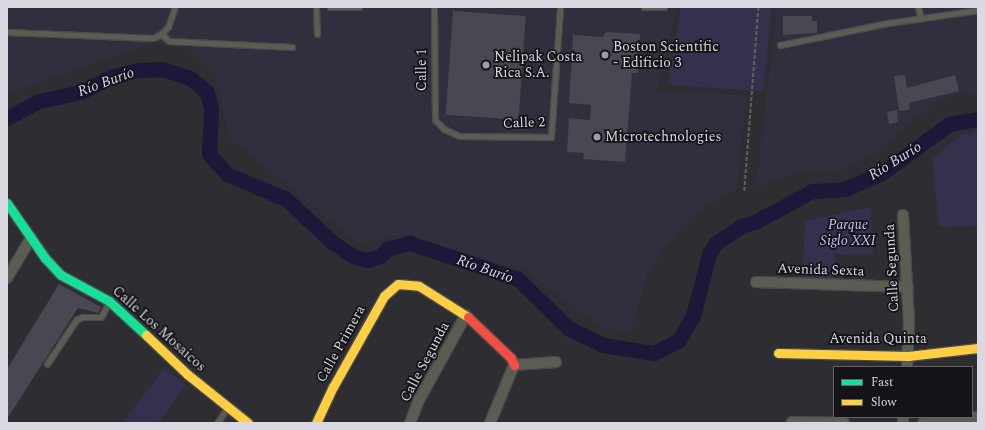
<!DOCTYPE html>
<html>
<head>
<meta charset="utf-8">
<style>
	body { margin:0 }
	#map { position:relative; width:985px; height:430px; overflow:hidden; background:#2d2d32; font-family:Spectral,serif }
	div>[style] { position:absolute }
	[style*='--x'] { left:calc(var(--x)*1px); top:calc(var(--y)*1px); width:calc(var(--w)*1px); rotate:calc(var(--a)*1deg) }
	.built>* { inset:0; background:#302f3e }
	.green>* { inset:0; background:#34304e }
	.river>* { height:15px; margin:-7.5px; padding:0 7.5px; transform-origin:7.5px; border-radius:7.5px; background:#1e1739 }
	.building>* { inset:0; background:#484752; transform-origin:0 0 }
	.path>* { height:1.5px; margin-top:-0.75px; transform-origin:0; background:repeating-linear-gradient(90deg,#60615c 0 4px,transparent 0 6px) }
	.roads { filter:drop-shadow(1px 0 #4a494d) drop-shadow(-1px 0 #4a494d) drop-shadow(0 1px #4a494d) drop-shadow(0 -1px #4a494d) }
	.lane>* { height:5px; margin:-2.5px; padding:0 2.5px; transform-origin:2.5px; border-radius:2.5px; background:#5b5d52 }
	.street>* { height:10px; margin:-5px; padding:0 5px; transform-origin:5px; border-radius:5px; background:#5b5d52 }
	.fast>* { height:9px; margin:-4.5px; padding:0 4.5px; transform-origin:4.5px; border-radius:4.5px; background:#16e098 }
	.slow>* { height:9px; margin:-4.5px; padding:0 4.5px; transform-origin:4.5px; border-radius:4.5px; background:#ffcf43 }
	.jam>* { height:9px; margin:-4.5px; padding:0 4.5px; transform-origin:4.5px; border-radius:4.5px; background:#f24e42 }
	.dots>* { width:11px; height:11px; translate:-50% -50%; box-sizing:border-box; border:2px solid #131318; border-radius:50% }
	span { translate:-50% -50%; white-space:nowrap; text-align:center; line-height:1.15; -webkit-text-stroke:3.5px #131318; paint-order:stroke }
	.poi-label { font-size:14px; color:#dad9e1 }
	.left { translate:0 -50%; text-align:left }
	.street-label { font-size:14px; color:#dad9e1 }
	.park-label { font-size:14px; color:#c9c4fb; font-style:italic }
	.water-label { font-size:15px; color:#d4d1fb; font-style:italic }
	.frame { position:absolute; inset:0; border:8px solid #dad9e1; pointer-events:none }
	.legend { position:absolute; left:833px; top:366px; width:140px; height:52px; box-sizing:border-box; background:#131318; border:1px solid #636268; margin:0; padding:5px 7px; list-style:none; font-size:12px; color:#dad9e1 }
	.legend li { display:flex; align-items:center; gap:8px; height:20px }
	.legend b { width:20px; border:1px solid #636268 }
</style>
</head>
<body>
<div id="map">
	<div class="built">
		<div style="clip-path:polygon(7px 7px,677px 7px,657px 92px,746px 95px,737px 189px,695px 213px,664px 248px,647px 274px,632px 331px,600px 328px,528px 271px,400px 235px,358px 244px,229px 137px,214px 73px,188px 47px,150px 44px,7px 94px)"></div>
		<div style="clip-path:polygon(777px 7px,978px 7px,978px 95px,960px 94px,938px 100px,871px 156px,842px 170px,797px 171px,756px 188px)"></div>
	</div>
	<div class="green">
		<div style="clip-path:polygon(681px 7px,772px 7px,763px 91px,668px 85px)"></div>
		<div style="clip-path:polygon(978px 133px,978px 226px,939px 227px,932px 159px,962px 134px)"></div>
		<div style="clip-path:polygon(870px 207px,873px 255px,835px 254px,834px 280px,802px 279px,805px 221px)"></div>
		<div style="clip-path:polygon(163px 370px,169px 371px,186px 385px,158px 423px,122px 423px)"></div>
	</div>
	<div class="river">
		<div style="--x:7;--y:118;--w:36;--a:-28"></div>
		<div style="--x:39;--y:101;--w:43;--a:-12.1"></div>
		<div style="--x:81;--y:92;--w:34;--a:-27"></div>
		<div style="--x:111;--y:77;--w:28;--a:-15"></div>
		<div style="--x:138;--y:70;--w:24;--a:-2"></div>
		<div style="--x:162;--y:69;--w:29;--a:18"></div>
		<div style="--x:190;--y:78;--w:22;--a:39"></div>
		<div style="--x:207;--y:92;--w:17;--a:77"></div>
		<div style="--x:211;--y:109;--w:45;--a:92.5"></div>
		<div style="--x:209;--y:154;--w:27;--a:48"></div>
		<div style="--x:227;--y:174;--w:64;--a:23"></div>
		<div style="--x:286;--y:199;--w:63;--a:43.1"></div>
		<div style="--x:332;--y:242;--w:25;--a:34"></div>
		<div style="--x:353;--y:256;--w:15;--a:16"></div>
		<div style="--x:367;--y:260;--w:14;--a:-17"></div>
		<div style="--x:380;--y:256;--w:10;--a:-45"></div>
		<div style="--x:387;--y:249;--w:24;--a:-15"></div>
		<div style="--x:410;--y:243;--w:114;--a:18.4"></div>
		<div style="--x:518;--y:279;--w:70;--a:44.4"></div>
		<div style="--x:568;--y:328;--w:39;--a:26"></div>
		<div style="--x:603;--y:345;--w:52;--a:8.9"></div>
		<div style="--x:654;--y:353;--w:28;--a:-27"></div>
		<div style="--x:679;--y:340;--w:28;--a:-60"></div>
		<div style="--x:693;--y:316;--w:64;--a:-75.5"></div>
		<div style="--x:709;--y:254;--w:13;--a:-58"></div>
		<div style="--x:716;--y:243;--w:30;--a:-34"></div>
		<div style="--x:741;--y:226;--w:15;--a:-16"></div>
		<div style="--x:755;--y:222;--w:65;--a:-28.5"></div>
		<div style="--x:812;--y:191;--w:33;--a:-3"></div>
		<div style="--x:845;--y:189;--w:40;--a:-23.4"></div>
		<div style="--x:882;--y:173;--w:83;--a:-36.2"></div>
		<div style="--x:949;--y:124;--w:29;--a:-10"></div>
	</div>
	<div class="building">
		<div style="left:453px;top:11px;width:73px;height:104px;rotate:4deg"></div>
		<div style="clip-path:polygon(783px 16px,812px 16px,812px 21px,817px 21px,817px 33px,783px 35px)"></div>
		<div style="clip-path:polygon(606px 32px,640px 34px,638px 73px,632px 73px,625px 162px,583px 159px,584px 153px,567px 152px,569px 118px,590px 120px,591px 105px,569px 103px,573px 35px,603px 37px)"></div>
		<div style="clip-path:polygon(905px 75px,907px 88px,955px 75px,959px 91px,909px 103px,910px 110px,899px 111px,894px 76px)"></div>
		<div style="clip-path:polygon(897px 110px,898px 122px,889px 124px,887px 112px)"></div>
		<div style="clip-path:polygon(59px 284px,101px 307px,98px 313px,78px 308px,7px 419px,7px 369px)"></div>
	</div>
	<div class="path">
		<div style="--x:744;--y:191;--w:185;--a:-85.6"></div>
	</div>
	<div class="roads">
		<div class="lane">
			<div style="--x:316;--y:7;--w:27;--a:88"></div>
			<div style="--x:330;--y:7;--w:29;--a:0"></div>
			<div style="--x:434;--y:7;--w:113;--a:89.5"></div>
			<div style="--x:435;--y:120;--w:13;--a:45"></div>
			<div style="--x:444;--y:129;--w:17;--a:24"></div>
			<div style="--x:460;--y:136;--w:91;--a:0.6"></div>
			<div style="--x:551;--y:137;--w:130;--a:-86"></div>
			<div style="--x:644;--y:7;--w:20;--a:0"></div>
			<div style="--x:918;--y:7;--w:12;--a:76"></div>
			<div style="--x:7;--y:32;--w:146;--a:2.4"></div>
			<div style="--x:153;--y:38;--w:9;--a:-27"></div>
			<div style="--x:161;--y:34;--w:10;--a:-45"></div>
			<div style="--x:168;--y:27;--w:21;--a:-71"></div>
			<div style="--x:161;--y:34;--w:11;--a:41"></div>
			<div style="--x:169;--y:41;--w:123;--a:2.8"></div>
			<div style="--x:780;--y:45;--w:110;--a:-11.5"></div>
			<div style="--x:888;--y:23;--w:91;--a:-8.2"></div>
			<div style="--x:47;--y:364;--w:53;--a:-56.6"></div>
			<div style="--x:76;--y:320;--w:7;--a:-27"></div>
			<div style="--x:82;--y:317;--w:19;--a:0"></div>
			<div style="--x:101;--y:317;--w:17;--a:-62"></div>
			<div style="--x:217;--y:423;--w:18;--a:-56"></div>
		</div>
		<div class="street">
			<div style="--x:903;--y:215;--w:108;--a:86.8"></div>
			<div style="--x:909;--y:323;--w:44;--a:92.6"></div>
			<div style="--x:7;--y:278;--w:47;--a:-59"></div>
			<div style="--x:756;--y:282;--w:152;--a:1.9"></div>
			<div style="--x:792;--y:422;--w:52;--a:1.1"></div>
			<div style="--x:410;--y:423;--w:25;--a:-69"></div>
			<div style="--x:419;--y:400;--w:97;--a:-61.1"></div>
			<div style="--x:490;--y:423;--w:63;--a:-67.5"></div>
			<div style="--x:514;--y:365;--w:42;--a:-4.1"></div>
			<div style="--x:903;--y:423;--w:6;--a:-90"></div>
			<div style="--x:923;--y:423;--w:55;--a:-6.2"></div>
		</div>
		<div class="fast">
			<div style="--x:7;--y:203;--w:67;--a:55.4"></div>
			<div style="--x:45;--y:258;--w:23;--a:47"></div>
			<div style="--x:61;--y:275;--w:55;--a:28.4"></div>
			<div style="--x:109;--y:301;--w:50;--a:42.6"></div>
		</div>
		<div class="slow">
			<div style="--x:146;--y:335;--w:57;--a:43.6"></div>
			<div style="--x:187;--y:374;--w:78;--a:38.8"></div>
			<div style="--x:778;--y:353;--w:130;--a:1.3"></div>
			<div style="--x:908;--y:356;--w:70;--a:-6.5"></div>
			<div style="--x:316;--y:423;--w:40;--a:-65"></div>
			<div style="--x:333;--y:387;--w:104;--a:-60.7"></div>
			<div style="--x:384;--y:296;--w:18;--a:-41"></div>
			<div style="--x:398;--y:284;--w:21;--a:5"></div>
			<div style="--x:419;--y:286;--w:58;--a:32.3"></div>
		</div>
		<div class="jam">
			<div style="--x:468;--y:317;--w:59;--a:43.6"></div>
			<div style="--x:511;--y:358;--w:8;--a:67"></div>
		</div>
	</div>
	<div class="dots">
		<div style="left:605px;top:55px;background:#9d9da4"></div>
		<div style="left:486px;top:65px;background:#9d9da4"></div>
		<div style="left:597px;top:137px;background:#9d9da4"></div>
	</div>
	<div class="poi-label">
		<span class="left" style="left:613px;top:55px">Boston Scientific<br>- Edificio 3</span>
		<span class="left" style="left:494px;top:65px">Nelipak Costa<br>Rica S.A.</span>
		<span class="left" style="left:605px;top:137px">Microtechnologies</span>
	</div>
	<div class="street-label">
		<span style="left:422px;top:70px;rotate:-90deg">Calle 1</span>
		<span style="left:524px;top:123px;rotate:-2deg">Calle 2</span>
		<span style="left:892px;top:268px;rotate:-93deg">Calle Segunda</span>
		<span style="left:821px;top:270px;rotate:2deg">Avenida Sexta</span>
		<span style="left:159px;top:329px;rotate:42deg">Calle Los Mosaicos</span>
		<span style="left:878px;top:339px">Avenida Quinta</span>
		<span style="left:341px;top:344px;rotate:-61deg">Calle Primera</span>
		<span style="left:425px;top:362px;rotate:-62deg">Calle Segunda</span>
	</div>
	<div class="park-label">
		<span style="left:848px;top:233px">Parque<br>Siglo XXI</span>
	</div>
	<div class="water-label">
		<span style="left:106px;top:82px;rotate:-20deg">Río Burío</span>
		<span style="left:895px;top:161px;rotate:-32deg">Río Burío</span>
		<span style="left:485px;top:269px;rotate:19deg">Río Burío</span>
	</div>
	<div class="frame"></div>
	<ul class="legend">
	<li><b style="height:5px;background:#16e098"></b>Fast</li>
	<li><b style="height:5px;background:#ffcf43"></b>Slow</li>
	</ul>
</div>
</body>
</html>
